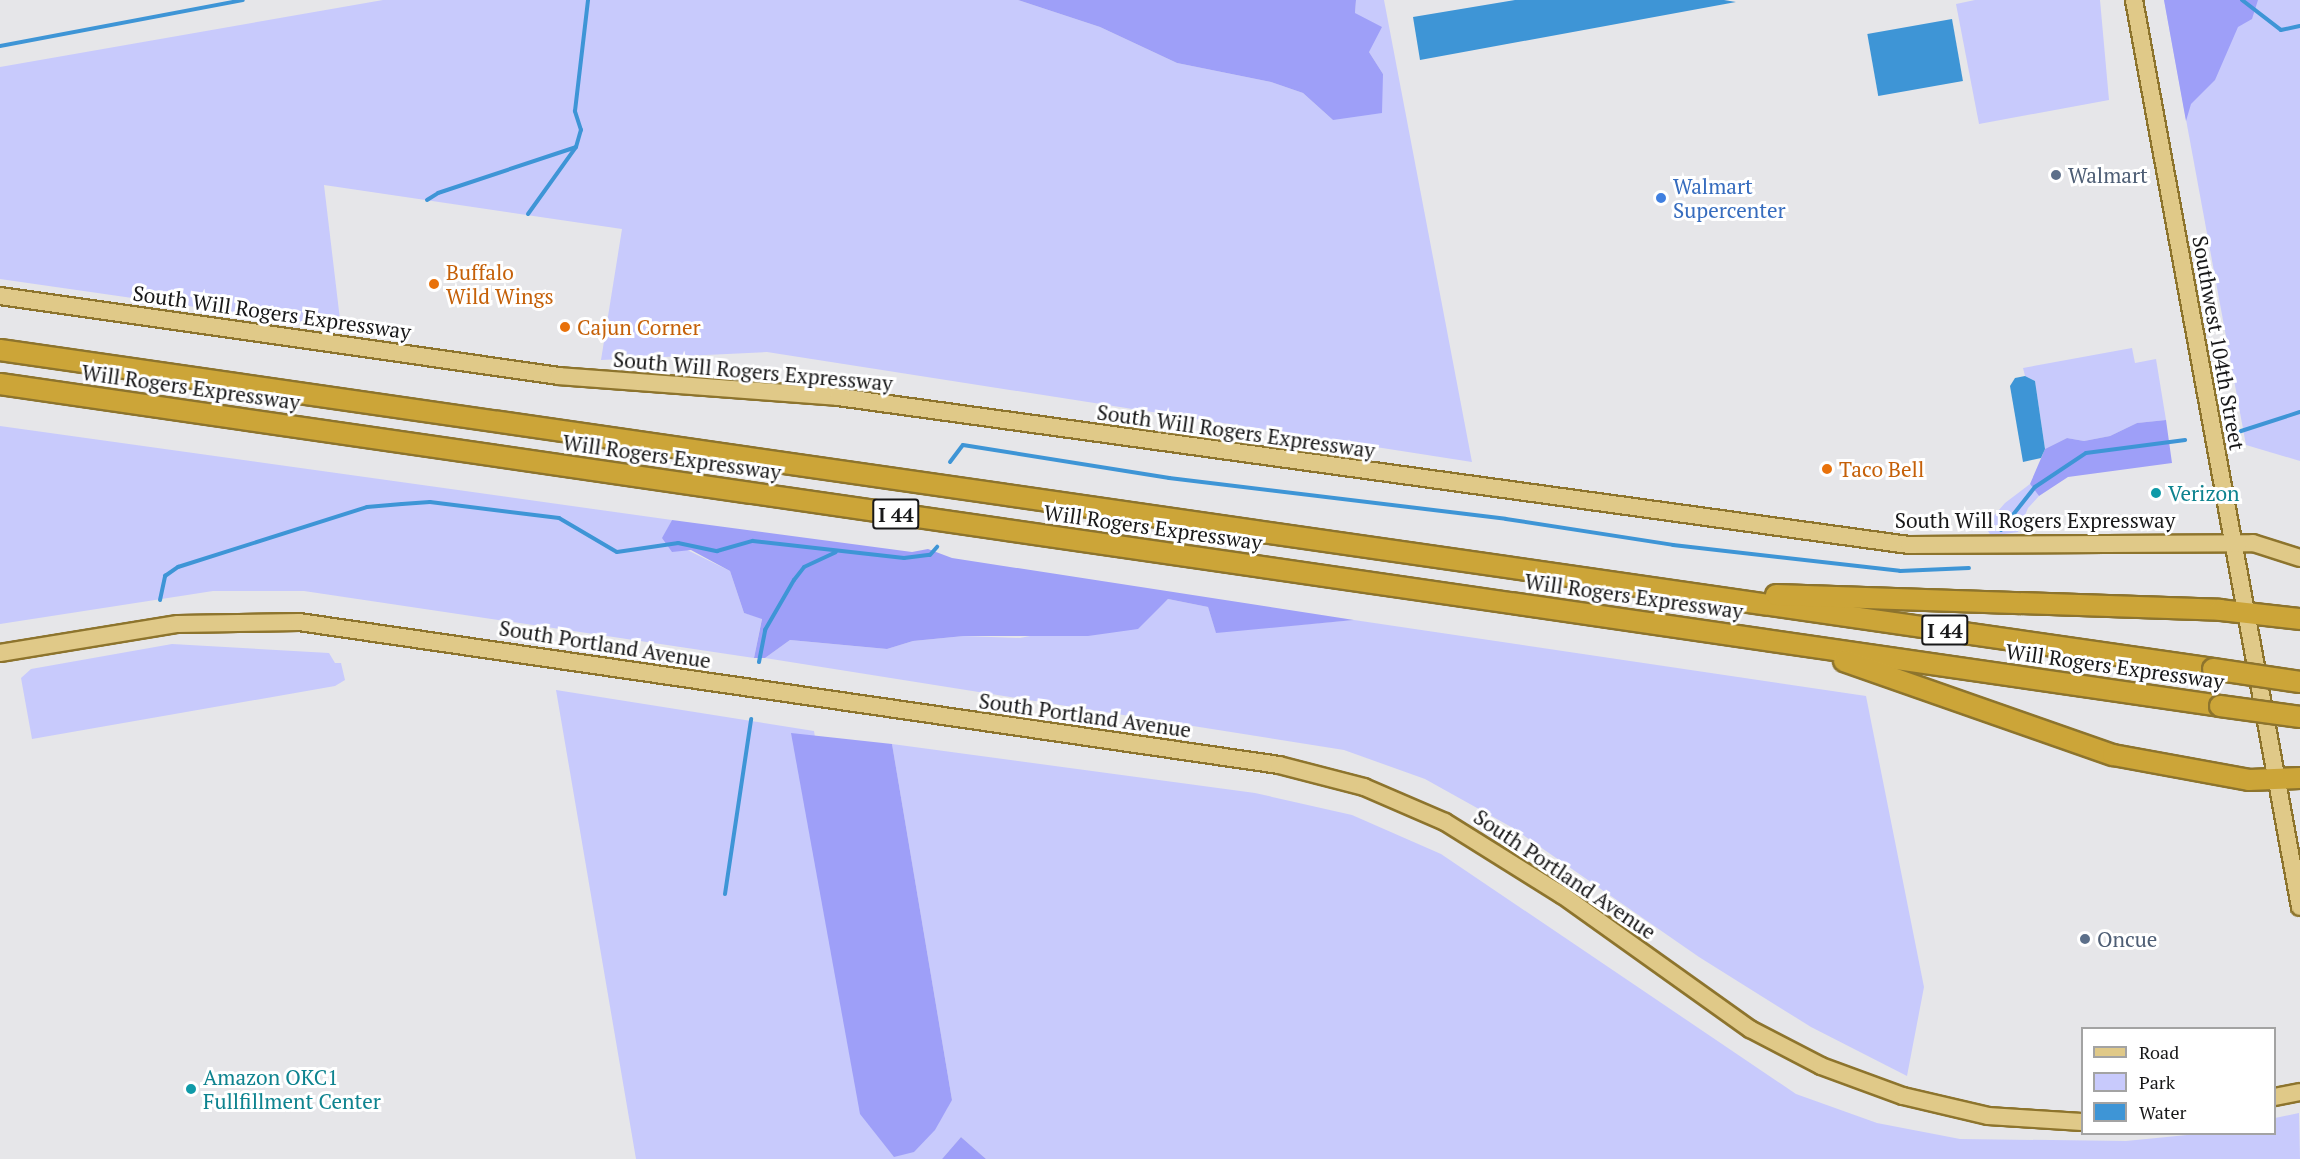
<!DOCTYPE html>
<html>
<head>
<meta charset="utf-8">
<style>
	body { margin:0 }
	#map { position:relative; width:2300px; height:1159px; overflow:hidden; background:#e6e6e9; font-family:"PT Serif",serif }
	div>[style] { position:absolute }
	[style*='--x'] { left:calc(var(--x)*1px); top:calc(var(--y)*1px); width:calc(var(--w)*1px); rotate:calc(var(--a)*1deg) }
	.green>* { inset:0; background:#c8cafc }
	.forest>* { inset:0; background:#9e9ff8 }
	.water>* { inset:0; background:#3e95d6; transform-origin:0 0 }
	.stream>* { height:4px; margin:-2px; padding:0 2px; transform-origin:2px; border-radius:2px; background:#3e95d6 }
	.roads { filter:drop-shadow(2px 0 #8d742d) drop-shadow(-2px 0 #8d742d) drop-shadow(0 2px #8d742d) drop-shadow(0 -2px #8d742d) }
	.major>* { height:16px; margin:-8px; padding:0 8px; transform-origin:8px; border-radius:8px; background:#e0c988 }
	.highway>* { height:20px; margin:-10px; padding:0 10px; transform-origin:10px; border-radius:10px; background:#cca538 }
	.bridges { filter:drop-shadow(2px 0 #8d742d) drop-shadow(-2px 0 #8d742d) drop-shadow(0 2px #8d742d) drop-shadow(0 -2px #8d742d) }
	.highway-bridge>* { height:20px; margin:-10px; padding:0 10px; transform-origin:10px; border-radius:10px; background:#cca538 }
	.dots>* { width:16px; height:16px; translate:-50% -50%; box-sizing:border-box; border:3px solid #fff; border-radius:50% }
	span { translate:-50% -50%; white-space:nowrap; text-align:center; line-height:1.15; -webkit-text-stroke:6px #fff; paint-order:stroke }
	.shield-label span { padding:2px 4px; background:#fff; border:2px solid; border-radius:4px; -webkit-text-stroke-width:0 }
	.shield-label { font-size:20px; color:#181819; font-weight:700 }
	.service-label { font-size:21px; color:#4e5e75 }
	.left { translate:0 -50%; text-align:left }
	.shop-label { font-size:21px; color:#366cbe }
	.food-label { font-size:21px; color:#c56008 }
	.street-label { font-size:21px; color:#181819 }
	.culture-label { font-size:21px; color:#0d838f }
	.legend { position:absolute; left:2081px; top:1027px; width:195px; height:108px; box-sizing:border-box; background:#fff; border:2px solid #a3a3a3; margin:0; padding:8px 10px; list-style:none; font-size:18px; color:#181819 }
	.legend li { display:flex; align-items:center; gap:12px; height:30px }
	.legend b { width:30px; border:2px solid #a3a3a3 }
</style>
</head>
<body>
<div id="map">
	<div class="green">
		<div style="clip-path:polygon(383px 0,1018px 0,1100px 27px,1177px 63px,1271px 82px,1303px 93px,1333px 120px,1383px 74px,1369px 52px,1355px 13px,1356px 0,1384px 0,1472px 462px,767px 352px,601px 360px,622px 229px,324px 185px,341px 328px,0 279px,0 67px)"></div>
		<div style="clip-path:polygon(1975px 0,2100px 0,2109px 100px,1979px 124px,1956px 4px)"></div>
		<div style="clip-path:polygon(2164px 0,2300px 0,2300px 461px,2246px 445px)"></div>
		<div style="clip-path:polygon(2132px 348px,2135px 363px,2156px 359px,2166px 420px,2137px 423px,2110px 436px,2084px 441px,2067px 438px,2045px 449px,2035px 381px,2025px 376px,2023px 368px)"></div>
		<div style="clip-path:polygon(0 426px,672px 520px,663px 538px,730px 571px,744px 613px,762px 618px,754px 658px,304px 591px,213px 591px,0 624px)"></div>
		<div style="clip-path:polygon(2030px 484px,2039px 496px,2028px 508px,2018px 532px,1991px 536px,1985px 526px,2005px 503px)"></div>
		<div style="clip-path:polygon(1168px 599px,1208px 607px,1216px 632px,1354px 620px,1866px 696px,1924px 987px,1907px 1076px,1811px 1027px,1699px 957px,1513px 828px,1425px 779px,1344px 750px,765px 658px,790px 640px,887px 649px,913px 641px,964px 636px,1020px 638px,1155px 611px)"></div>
		<div style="clip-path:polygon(172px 644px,329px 653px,335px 663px,341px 663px,345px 680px,335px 686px,32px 739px,21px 678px,31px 669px)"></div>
		<div style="clip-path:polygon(556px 690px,814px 731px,883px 1143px,952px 1100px,892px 744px,1255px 793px,1352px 815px,1441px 854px,1796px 1094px,1877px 1123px,1960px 1139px,2126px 1141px,2197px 1134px,2274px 1134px,2275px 1118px,2299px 1113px,2300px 1159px,986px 1159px,961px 1137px,942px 1159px,636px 1159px)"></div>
	</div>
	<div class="forest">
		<div style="clip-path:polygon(1018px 0,1356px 0,1355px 13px,1382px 27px,1369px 52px,1383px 74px,1382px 113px,1333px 120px,1303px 93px,1271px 82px,1177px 63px,1100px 27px)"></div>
		<div style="clip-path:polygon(2164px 0,2258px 0,2252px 19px,2238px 27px,2215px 80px,2191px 104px,2186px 121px)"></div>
		<div style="clip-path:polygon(2166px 420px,2172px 463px,2068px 477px,2039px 496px,2030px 484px,2045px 449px,2067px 438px,2084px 441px,2110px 436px,2137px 423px)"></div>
		<div style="clip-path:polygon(672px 520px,912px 552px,928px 549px,952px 558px,1354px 620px,1216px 633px,1208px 607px,1168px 599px,1138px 629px,1088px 636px,964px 636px,913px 641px,887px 649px,790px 640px,765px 658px,754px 658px,762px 619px,744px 613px,730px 571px,691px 550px,672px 552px,662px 538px)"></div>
		<div style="clip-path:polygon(791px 733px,892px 744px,952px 1100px,935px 1130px,914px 1152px,894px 1157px,860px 1114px)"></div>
		<div style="clip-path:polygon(961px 1137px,986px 1159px,942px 1159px)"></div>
	</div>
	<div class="water">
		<div style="clip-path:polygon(1515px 0,1724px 0,1736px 2px,1420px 60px,1413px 17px)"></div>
		<div style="left:1952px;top:19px;width:63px;height:86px;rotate:80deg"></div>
		<div style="clip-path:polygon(2025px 376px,2035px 381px,2045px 449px,2041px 458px,2023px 462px,2010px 386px,2015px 378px)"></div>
	</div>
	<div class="stream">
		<div style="--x:2242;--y:0;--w:49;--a:37.6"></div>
		<div style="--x:2281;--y:30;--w:19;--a:-12"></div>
		<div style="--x:0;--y:46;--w:247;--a:-10.7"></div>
		<div style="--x:427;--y:200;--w:13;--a:-32"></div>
		<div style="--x:438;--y:193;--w:145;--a:-18.4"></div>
		<div style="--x:576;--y:147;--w:18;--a:-74"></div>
		<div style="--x:581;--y:130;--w:20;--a:-108"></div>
		<div style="--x:575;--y:111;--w:112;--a:-83.3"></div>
		<div style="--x:528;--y:214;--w:82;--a:-54.4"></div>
		<div style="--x:2238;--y:432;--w:65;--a:-17.9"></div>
		<div style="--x:950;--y:462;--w:21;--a:-53"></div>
		<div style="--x:963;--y:445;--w:209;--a:9.1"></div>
		<div style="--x:1169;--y:478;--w:339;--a:6.9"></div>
		<div style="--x:1506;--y:519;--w:169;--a:8.8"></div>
		<div style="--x:1673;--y:545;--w:228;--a:6.5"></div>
		<div style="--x:1900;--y:571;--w:69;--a:-2.5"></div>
		<div style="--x:2001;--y:530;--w:55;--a:-51.7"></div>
		<div style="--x:2035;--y:487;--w:61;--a:-33.7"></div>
		<div style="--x:2086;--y:453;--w:100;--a:-7.5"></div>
		<div style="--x:160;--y:600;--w:25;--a:-78"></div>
		<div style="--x:165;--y:576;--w:16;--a:-35"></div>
		<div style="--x:178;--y:567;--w:198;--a:-17.6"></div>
		<div style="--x:367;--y:507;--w:35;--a:-5"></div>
		<div style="--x:402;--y:504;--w:28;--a:-4"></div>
		<div style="--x:430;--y:502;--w:130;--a:7.1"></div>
		<div style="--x:559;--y:518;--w:67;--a:30.4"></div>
		<div style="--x:617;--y:552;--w:62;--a:-8.4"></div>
		<div style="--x:678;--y:543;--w:40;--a:12"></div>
		<div style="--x:717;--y:551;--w:37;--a:-16"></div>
		<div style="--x:753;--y:541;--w:152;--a:6.4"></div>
		<div style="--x:904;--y:558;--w:26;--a:-7"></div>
		<div style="--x:930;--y:555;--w:11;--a:-49"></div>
		<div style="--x:759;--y:662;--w:33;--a:-79"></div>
		<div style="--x:765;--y:630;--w:58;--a:-59.9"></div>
		<div style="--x:794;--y:580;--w:16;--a:-52"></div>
		<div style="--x:804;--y:567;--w:35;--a:-25"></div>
		<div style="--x:725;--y:894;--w:177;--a:-81.5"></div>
	</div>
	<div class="roads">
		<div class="major">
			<div style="--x:2134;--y:0;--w:922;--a:79.63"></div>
			<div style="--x:0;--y:296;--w:565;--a:8.14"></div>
			<div style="--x:559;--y:376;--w:280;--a:4.3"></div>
			<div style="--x:838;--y:397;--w:1081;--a:7.87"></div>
			<div style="--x:1909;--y:545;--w:344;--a:-0.3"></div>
			<div style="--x:2253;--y:543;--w:49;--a:17.7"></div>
			<div style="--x:0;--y:653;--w:180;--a:-9.3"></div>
			<div style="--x:178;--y:624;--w:121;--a:-0.9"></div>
			<div style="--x:299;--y:622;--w:990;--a:8.3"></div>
			<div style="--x:1279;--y:765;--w:88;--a:14.5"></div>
			<div style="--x:1364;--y:787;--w:88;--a:23.4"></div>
			<div style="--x:1445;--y:822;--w:138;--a:32"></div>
			<div style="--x:1562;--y:895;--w:231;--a:35.5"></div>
			<div style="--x:1750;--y:1029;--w:80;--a:27.5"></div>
			<div style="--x:1821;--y:1066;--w:87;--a:20.1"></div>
			<div style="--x:1903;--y:1096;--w:87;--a:13.2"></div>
			<div style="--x:1988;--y:1116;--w:94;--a:3.7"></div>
			<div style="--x:2274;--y:1097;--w:26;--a:-11"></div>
		</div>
		<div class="highway">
			<div style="--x:0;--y:350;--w:2236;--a:8.2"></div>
			<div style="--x:0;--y:384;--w:2243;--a:8.25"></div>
			<div style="--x:1776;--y:595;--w:444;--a:1.9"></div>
			<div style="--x:2220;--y:610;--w:81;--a:6.4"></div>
			<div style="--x:1844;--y:661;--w:285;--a:19.3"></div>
			<div style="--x:2113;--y:755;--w:138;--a:10.4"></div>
			<div style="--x:2249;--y:780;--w:51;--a:-2.2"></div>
		</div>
	</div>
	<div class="bridges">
		<div class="highway-bridge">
			<div style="--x:2213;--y:669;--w:88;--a:8.5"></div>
			<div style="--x:2220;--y:706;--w:81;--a:7.8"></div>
		</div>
	</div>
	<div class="dots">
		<div style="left:2056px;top:175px;background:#5c6f8a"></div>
		<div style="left:1661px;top:198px;background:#3f7fe0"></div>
		<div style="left:434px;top:284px;background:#e8710a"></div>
		<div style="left:565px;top:327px;background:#e8710a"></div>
		<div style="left:1827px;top:469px;background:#e8710a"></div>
		<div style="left:2156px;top:493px;background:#0f9aa8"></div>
		<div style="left:2085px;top:939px;background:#5c6f8a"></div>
		<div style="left:191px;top:1089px;background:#0f9aa8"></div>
	</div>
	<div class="shield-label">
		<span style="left:896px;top:514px">I 44</span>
		<span style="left:1945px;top:630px">I 44</span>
	</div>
	<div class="service-label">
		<span class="left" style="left:2068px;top:175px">Walmart</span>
		<span class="left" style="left:2097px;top:939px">Oncue</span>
	</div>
	<div class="shop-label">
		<span class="left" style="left:1673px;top:198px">Walmart<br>Supercenter</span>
	</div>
	<div class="food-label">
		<span class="left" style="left:446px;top:284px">Buffalo<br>Wild Wings</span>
		<span class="left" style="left:577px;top:327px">Cajun Corner</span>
		<span class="left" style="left:1839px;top:469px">Taco Bell</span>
	</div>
	<div class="street-label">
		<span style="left:272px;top:312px;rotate:8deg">South Will Rogers Expressway</span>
		<span style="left:2219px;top:343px;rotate:80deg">Southwest 104th Street</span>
		<span style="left:753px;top:371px;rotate:5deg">South Will Rogers Expressway</span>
		<span style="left:191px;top:387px;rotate:8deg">Will Rogers Expressway</span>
		<span style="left:1236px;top:431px;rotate:8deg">South Will Rogers Expressway</span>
		<span style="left:672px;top:457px;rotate:8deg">Will Rogers Expressway</span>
		<span style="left:2035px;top:520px">South Will Rogers Expressway</span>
		<span style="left:1153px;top:527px;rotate:8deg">Will Rogers Expressway</span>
		<span style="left:1634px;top:596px;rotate:8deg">Will Rogers Expressway</span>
		<span style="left:605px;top:644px;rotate:9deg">South Portland Avenue</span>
		<span style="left:2115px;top:666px;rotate:8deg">Will Rogers Expressway</span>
		<span style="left:1085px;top:715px;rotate:8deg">South Portland Avenue</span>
		<span style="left:1565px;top:874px;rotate:34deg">South Portland Avenue</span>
	</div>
	<div class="culture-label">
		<span class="left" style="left:2168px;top:493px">Verizon</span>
		<span class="left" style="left:203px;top:1089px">Amazon OKC1<br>Fullfillment Center</span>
	</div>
	<ul class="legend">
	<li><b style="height:8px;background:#e0c988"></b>Road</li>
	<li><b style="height:16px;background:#c8cafc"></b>Park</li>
	<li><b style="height:16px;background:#3e95d6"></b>Water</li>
	</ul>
</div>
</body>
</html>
